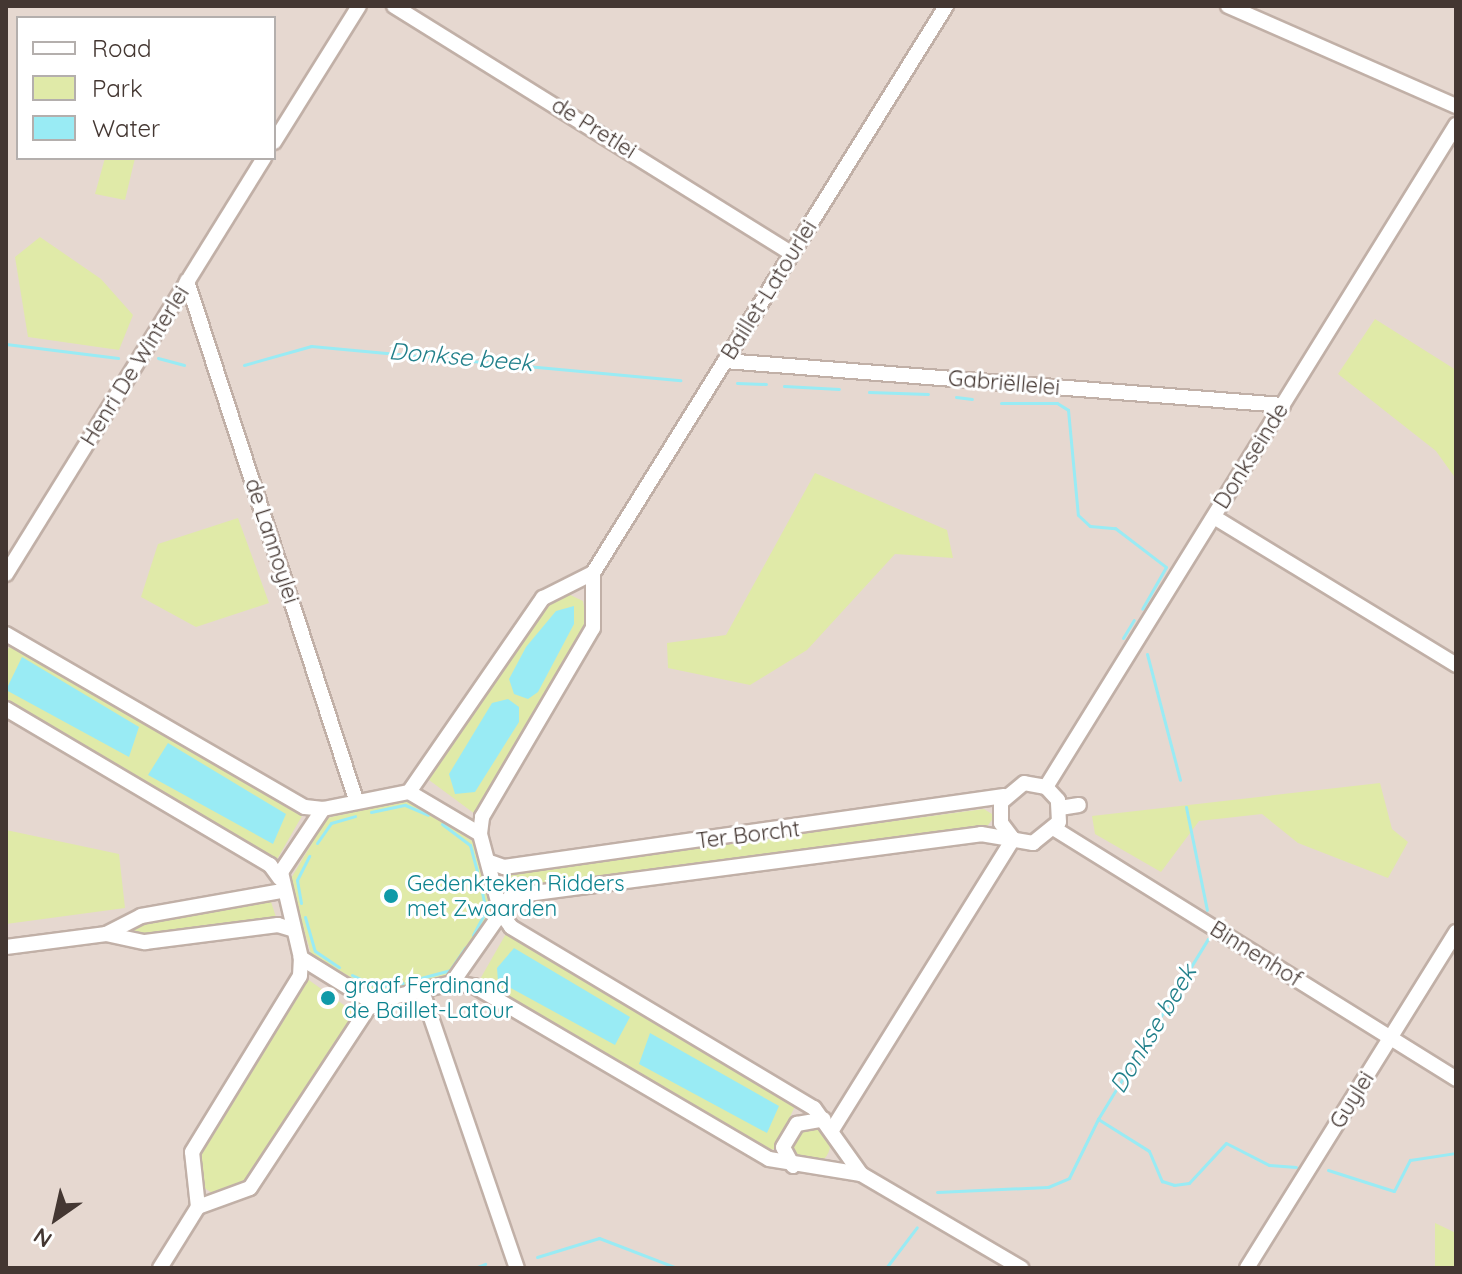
<!DOCTYPE html>
<html>
<head>
<meta charset="utf-8">
<style>
	body { margin:0 }
	#map { position:relative; width:1462px; height:1274px; overflow:hidden; background:#f2e8e2; font-family:Quicksand,sans-serif }
	div>[style] { position:absolute }
	[style*='--x'] { left:calc(var(--x)*1px); top:calc(var(--y)*1px); width:calc(var(--w)*1px); rotate:calc(var(--a)*1deg) }
	.residential>* { inset:0; background:#e6d8d0 }
	.green>* { inset:0; background:#e0eaa8; transform-origin:0 0 }
	.round { border-radius:50% }
	.water>* { inset:0; background:#99ebf4 }
	.stream>* { height:3px; margin:-1.5px; padding:0 1.5px; transform-origin:1.5px; border-radius:1.5px; background:#99ebf4 }
	.roads { filter:drop-shadow(2px 0 #c1b0a7) drop-shadow(-2px 0 #c1b0a7) drop-shadow(0 2px #c1b0a7) drop-shadow(0 -2px #c1b0a7) }
	.minor>* { height:14px; margin:-7px; padding:0 7px; transform-origin:7px; border-radius:7px; background:#fff }
	.dots>* { width:22px; height:22px; translate:-50% -50%; box-sizing:border-box; border:4px solid #fff; border-radius:50% }
	span { translate:-50% -50%; white-space:nowrap; text-align:center; line-height:1.15; -webkit-text-stroke:6px #fff; paint-order:stroke }
	.street-label { font-size:22px; color:#443732 }
	.culture-label { font-size:22px; color:#0d838f }
	.left { translate:0 -50%; text-align:left }
	.water-label { font-size:24px; color:#22808b; font-style:italic }
	.frame { position:absolute; inset:0; border:8px solid #443732; pointer-events:none }
	.legend { position:absolute; left:16px; top:16px; width:260px; height:144px; box-sizing:border-box; background:#fff; border:2px solid #b4afad; margin:0; padding:10px 14px; list-style:none; font-size:24px; color:#443732 }
	.legend li { display:flex; align-items:center; gap:16px; height:40px }
	.legend b { width:40px; border:2px solid #b4afad }
	.north { position:absolute; left:16px; top:1178px; width:80px; height:80px; -webkit-text-stroke:6px #fff; paint-order:stroke; rotate:214deg; font-size:22px; font-weight:700; line-height:32px; text-align:center; color:#443732 }
	.north::after { content:''; display:block; margin:auto; width:28px; height:36px; background:#443732; clip-path:polygon(50% 0,100% 100%,50% 72%,0 100%) }
</style>
</head>
<body>
<div id="map">
	<div class="residential">
		<div style="clip-path:polygon(evenodd,6px 6px,1456px 6px,1456px 1268px,6px 1268px,6px 6px,18px 18px,274px 18px,274px 158px,18px 158px,18px 18px)"></div>
	</div>
	<div class="green">
		<div style="clip-path:polygon(105px 158px,135px 158px,125px 200px,95px 194px)"></div>
		<div style="clip-path:polygon(40px 237px,101px 279px,133px 315px,119px 350px,28px 337px,15px 257px)"></div>
		<div style="clip-path:polygon(1375px 319px,1456px 370px,1456px 479px,1436px 451px,1338px 374px)"></div>
		<div style="clip-path:polygon(815px 473px,947px 530px,953px 558px,895px 554px,807px 650px,750px 685px,668px 668px,667px 643px,726px 635px)"></div>
		<div style="clip-path:polygon(238px 518px,269px 603px,196px 627px,141px 597px,158px 544px)"></div>
		<div style="clip-path:polygon(566px 593px,583px 601px,587px 625px,475px 814px,429px 780px,514px 644px,549px 600px)"></div>
		<div style="left:11px;top:644px;width:338px;height:58px;rotate:30deg"></div>
		<div style="clip-path:polygon(1380px 783px,1392px 829px,1408px 842px,1388px 878px,1298px 843px,1262px 814px,1199px 821px,1161px 872px,1095px 834px,1092px 816px)"></div>
		<div style="clip-path:polygon(406px 800px,474px 842px,492px 913px,454px 975px,376px 992px,311px 954px,290px 880px,327px 818px)"></div>
		<div style="clip-path:polygon(984px 809px,995px 816px,985px 829px,509px 890px,505px 873px)"></div>
		<div style="clip-path:polygon(6px 830px,119px 854px,125px 908px,6px 924px)"></div>
		<div style="clip-path:polygon(271px 902px,277px 920px,143px 938px,133px 930px,142px 919px)"></div>
		<div style="clip-path:polygon(507px 932px,796px 1104px,775px 1149px,766px 1151px,479px 981px)"></div>
		<div style="clip-path:polygon(306px 978px,355px 1013px,247px 1185px,214px 1194px,201px 1186px,194px 1164px)"></div>
		<div class="round" style="left:792px;top:1126px;width:38px;height:38px"></div>
		<div style="clip-path:polygon(1435px 1223px,1456px 1233px,1456px 1268px,1435px 1268px)"></div>
	</div>
	<div class="water">
		<div style="clip-path:polygon(574px 606px,574px 624px,538px 692px,528px 699px,514px 694px,509px 679px,526px 647px,556px 611px)"></div>
		<div style="clip-path:polygon(22px 657px,139px 727px,129px 757px,6px 690px)"></div>
		<div style="clip-path:polygon(508px 699px,519px 707px,519px 722px,475px 792px,455px 794px,449px 774px,492px 703px)"></div>
		<div style="clip-path:polygon(168px 743px,286px 814px,273px 844px,148px 775px)"></div>
		<div style="clip-path:polygon(514px 948px,630px 1017px,615px 1045px,498px 981px,497px 968px)"></div>
		<div style="clip-path:polygon(650px 1033px,779px 1106px,767px 1133px,639px 1064px)"></div>
	</div>
	<div class="stream">
		<div style="--x:6;--y:344;--w:113;--a:7.1"></div>
		<div style="--x:158;--y:358;--w:27;--a:15"></div>
		<div style="--x:244;--y:365;--w:70;--a:-15.8"></div>
		<div style="--x:311;--y:346;--w:371;--a:5.3"></div>
		<div style="--x:737;--y:383;--w:29;--a:2"></div>
		<div style="--x:784;--y:386;--w:55;--a:3.1"></div>
		<div style="--x:869;--y:392;--w:59;--a:1.9"></div>
		<div style="--x:956;--y:397;--w:16;--a:7"></div>
		<div style="--x:1001;--y:403;--w:56;--a:0"></div>
		<div style="--x:1057;--y:403;--w:13;--a:32"></div>
		<div style="--x:1068;--y:410;--w:105;--a:84.6"></div>
		<div style="--x:1078;--y:515;--w:16;--a:43"></div>
		<div style="--x:1090;--y:526;--w:25;--a:5"></div>
		<div style="--x:1115;--y:528;--w:64;--a:37.4"></div>
		<div style="--x:1166;--y:567;--w:48;--a:119.7"></div>
		<div style="--x:1123;--y:638;--w:21;--a:-59"></div>
		<div style="--x:1147;--y:654;--w:130;--a:75.3"></div>
		<div style="--x:1186;--y:807;--w:105;--a:78.5"></div>
		<div style="--x:371;--y:812;--w:35;--a:-12"></div>
		<div style="--x:405;--y:805;--w:25;--a:23"></div>
		<div style="--x:442;--y:824;--w:35;--a:37"></div>
		<div style="--x:470;--y:845;--w:27;--a:75"></div>
		<div style="--x:317;--y:843;--w:24;--a:-55"></div>
		<div style="--x:331;--y:823;--w:25;--a:-16"></div>
		<div style="--x:301;--y:903;--w:23;--a:-100"></div>
		<div style="--x:297;--y:880;--w:27;--a:-63"></div>
		<div style="--x:305;--y:917;--w:35;--a:74"></div>
		<div style="--x:315;--y:951;--w:29;--a:34"></div>
		<div style="--x:473;--y:935;--w:27;--a:-62"></div>
		<div style="--x:486;--y:911;--w:25;--a:-102"></div>
		<div style="--x:352;--y:975;--w:29;--a:25"></div>
		<div style="--x:378;--y:987;--w:25;--a:-9"></div>
		<div style="--x:417;--y:979;--w:34;--a:-15"></div>
		<div style="--x:450;--y:970;--w:27;--a:-56"></div>
		<div style="--x:1098;--y:1119;--w:211;--a:-58.6"></div>
		<div style="--x:1328;--y:1170;--w:69;--a:17.7"></div>
		<div style="--x:1394;--y:1191;--w:35;--a:-63"></div>
		<div style="--x:1410;--y:1160;--w:47;--a:-8.7"></div>
		<div style="--x:937;--y:1192;--w:111;--a:-2.6"></div>
		<div style="--x:1048;--y:1187;--w:23;--a:-23"></div>
		<div style="--x:1069;--y:1178;--w:66;--a:-63.8"></div>
		<div style="--x:1098;--y:1119;--w:60;--a:32.1"></div>
		<div style="--x:1149;--y:1151;--w:33;--a:67"></div>
		<div style="--x:1162;--y:1181;--w:13;--a:18"></div>
		<div style="--x:1174;--y:1185;--w:15;--a:-8"></div>
		<div style="--x:1189;--y:1183;--w:54;--a:-47.2"></div>
		<div style="--x:1226;--y:1143;--w:48;--a:27.1"></div>
		<div style="--x:1269;--y:1165;--w:27;--a:4"></div>
		<div style="--x:537;--y:1257;--w:65;--a:-17"></div>
		<div style="--x:599;--y:1238;--w:84;--a:21"></div>
		<div style="--x:195;--y:1268;--w:6;--a:0"></div>
		<div style="--x:475;--y:1268;--w:11;--a:-22"></div>
		<div style="--x:886;--y:1268;--w:51;--a:-52.9"></div>
	</div>
	<div class="roads">
		<div class="minor">
			<div style="--x:394;--y:6;--w:469;--a:31.9"></div>
			<div style="--x:1228;--y:6;--w:249;--a:23.7"></div>
			<div style="--x:274;--y:142;--w:160;--a:-58"></div>
			<div style="--x:187;--y:281;--w:546;--a:71.96"></div>
			<div style="--x:725;--y:361;--w:560;--a:4.51"></div>
			<div style="--x:1214;--y:517;--w:284;--a:31.4"></div>
			<div style="--x:6;--y:574;--w:490;--a:-58.2"></div>
			<div style="--x:6;--y:634;--w:345;--a:30.1"></div>
			<div style="--x:305;--y:807;--w:18;--a:6"></div>
			<div style="--x:6;--y:709;--w:307;--a:30.6"></div>
			<div style="--x:270;--y:865;--w:17;--a:54"></div>
			<div style="--x:1046;--y:787;--w:779;--a:-58.23"></div>
			<div style="--x:409;--y:792;--w:236;--a:-55.4"></div>
			<div style="--x:543;--y:598;--w:56;--a:-26.6"></div>
			<div style="--x:593;--y:573;--w:668;--a:-58.09"></div>
			<div style="--x:409;--y:792;--w:82;--a:30.6"></div>
			<div style="--x:480;--y:834;--w:82;--a:75.1"></div>
			<div style="--x:501;--y:913;--w:85;--a:125"></div>
			<div style="--x:452;--y:983;--w:82;--a:166.6"></div>
			<div style="--x:372;--y:1002;--w:84;--a:-148.2"></div>
			<div style="--x:301;--y:958;--w:88;--a:-103.1"></div>
			<div style="--x:281;--y:872;--w:76;--a:-56.3"></div>
			<div style="--x:323;--y:809;--w:88;--a:-11.2"></div>
			<div style="--x:1060;--y:808;--w:19;--a:-9"></div>
			<div style="--x:1055;--y:829;--w:473;--a:31.9"></div>
			<div style="--x:480;--y:834;--w:17;--a:-83"></div>
			<div style="--x:482;--y:817;--w:219;--a:-59.6"></div>
			<div style="--x:593;--y:628;--w:55;--a:-90"></div>
			<div style="--x:490;--y:862;--w:15;--a:20"></div>
			<div style="--x:504;--y:867;--w:505;--a:-8.08"></div>
			<div style="--x:500;--y:906;--w:16;--a:-40"></div>
			<div style="--x:512;--y:896;--w:473;--a:-7.5"></div>
			<div style="--x:981;--y:834;--w:53;--a:9.8"></div>
			<div style="--x:1033;--y:843;--w:33;--a:-39"></div>
			<div style="--x:1059;--y:822;--w:22;--a:-93"></div>
			<div style="--x:1058;--y:800;--w:18;--a:-133"></div>
			<div style="--x:1046;--y:787;--w:22;--a:-170"></div>
			<div style="--x:1024;--y:783;--w:30;--a:140"></div>
			<div style="--x:1001;--y:802;--w:21;--a:90"></div>
			<div style="--x:1001;--y:823;--w:20;--a:53"></div>
			<div style="--x:501;--y:913;--w:17;--a:54"></div>
			<div style="--x:511;--y:927;--w:353;--a:30.9"></div>
			<div style="--x:814;--y:1108;--w:81;--a:54.5"></div>
			<div style="--x:106;--y:934;--w:40;--a:12"></div>
			<div style="--x:145;--y:942;--w:134;--a:-7.3"></div>
			<div style="--x:278;--y:925;--w:14;--a:17"></div>
			<div style="--x:6;--y:947;--w:101;--a:-7.4"></div>
			<div style="--x:106;--y:934;--w:39;--a:-27"></div>
			<div style="--x:141;--y:916;--w:142;--a:-10.1"></div>
			<div style="--x:452;--y:983;--w:22;--a:8"></div>
			<div style="--x:474;--y:986;--w:342;--a:30.4"></div>
			<div style="--x:769;--y:1159;--w:93;--a:9.3"></div>
			<div style="--x:861;--y:1174;--w:186;--a:30.4"></div>
			<div style="--x:423;--y:994;--w:290;--a:71.1"></div>
			<div style="--x:832;--y:1130;--w:343;--a:-58.1"></div>
			<div style="--x:793;--y:1166;--w:21;--a:-118"></div>
			<div style="--x:783;--y:1147;--w:27;--a:-59"></div>
			<div style="--x:797;--y:1124;--w:27;--a:-10"></div>
			<div style="--x:198;--y:1207;--w:55;--a:-20.1"></div>
			<div style="--x:250;--y:1188;--w:222;--a:-56.7"></div>
			<div style="--x:160;--y:1268;--w:72;--a:-58.1"></div>
			<div style="--x:198;--y:1207;--w:55;--a:-96.2"></div>
			<div style="--x:192;--y:1152;--w:206;--a:-58.5"></div>
			<div style="--x:300;--y:976;--w:18;--a:-87"></div>
			<div style="--x:1247;--y:1268;--w:396;--a:-58.1"></div>
		</div>
	</div>
	<div class="dots">
		<div style="left:391px;top:896px;background:#0f9aa8"></div>
		<div style="left:328px;top:998px;background:#0f9aa8"></div>
	</div>
	<div class="street-label">
		<span style="left:594px;top:128px;rotate:32deg">de Pretlei</span>
		<span style="left:769px;top:290px;rotate:-58deg">Baillet-Latourlei</span>
		<span style="left:135px;top:366px;rotate:-58deg">Henri De Winterlei</span>
		<span style="left:1004px;top:383px;rotate:5deg">Gabriëllelei</span>
		<span style="left:1251px;top:456px;rotate:-58deg">Donkseinde</span>
		<span style="left:272px;top:541px;rotate:72deg">de Lannoylei</span>
		<span style="left:748px;top:835px;rotate:-7deg">Ter Borcht</span>
		<span style="left:1256px;top:954px;rotate:32deg">Binnenhof</span>
		<span style="left:1352px;top:1100px;rotate:-58deg">Guylei</span>
	</div>
	<div class="culture-label">
		<span class="left" style="left:407px;top:896px">Gedenkteken Ridders<br>met Zwaarden</span>
		<span class="left" style="left:344px;top:998px">graaf Ferdinand<br>de Baillet-Latour</span>
	</div>
	<div class="water-label">
		<span style="left:461px;top:357px;rotate:5deg">Donkse beek</span>
		<span style="left:1153px;top:1029px;rotate:-59deg">Donkse beek</span>
	</div>
	<div class="frame"></div>
	<ul class="legend">
	<li><b style="height:10px;background:#fff"></b>Road</li>
	<li><b style="height:22px;background:#e0eaa8"></b>Park</li>
	<li><b style="height:22px;background:#99ebf4"></b>Water</li>
	</ul>
	<div class="north">N</div>
</div>
</body>
</html>
